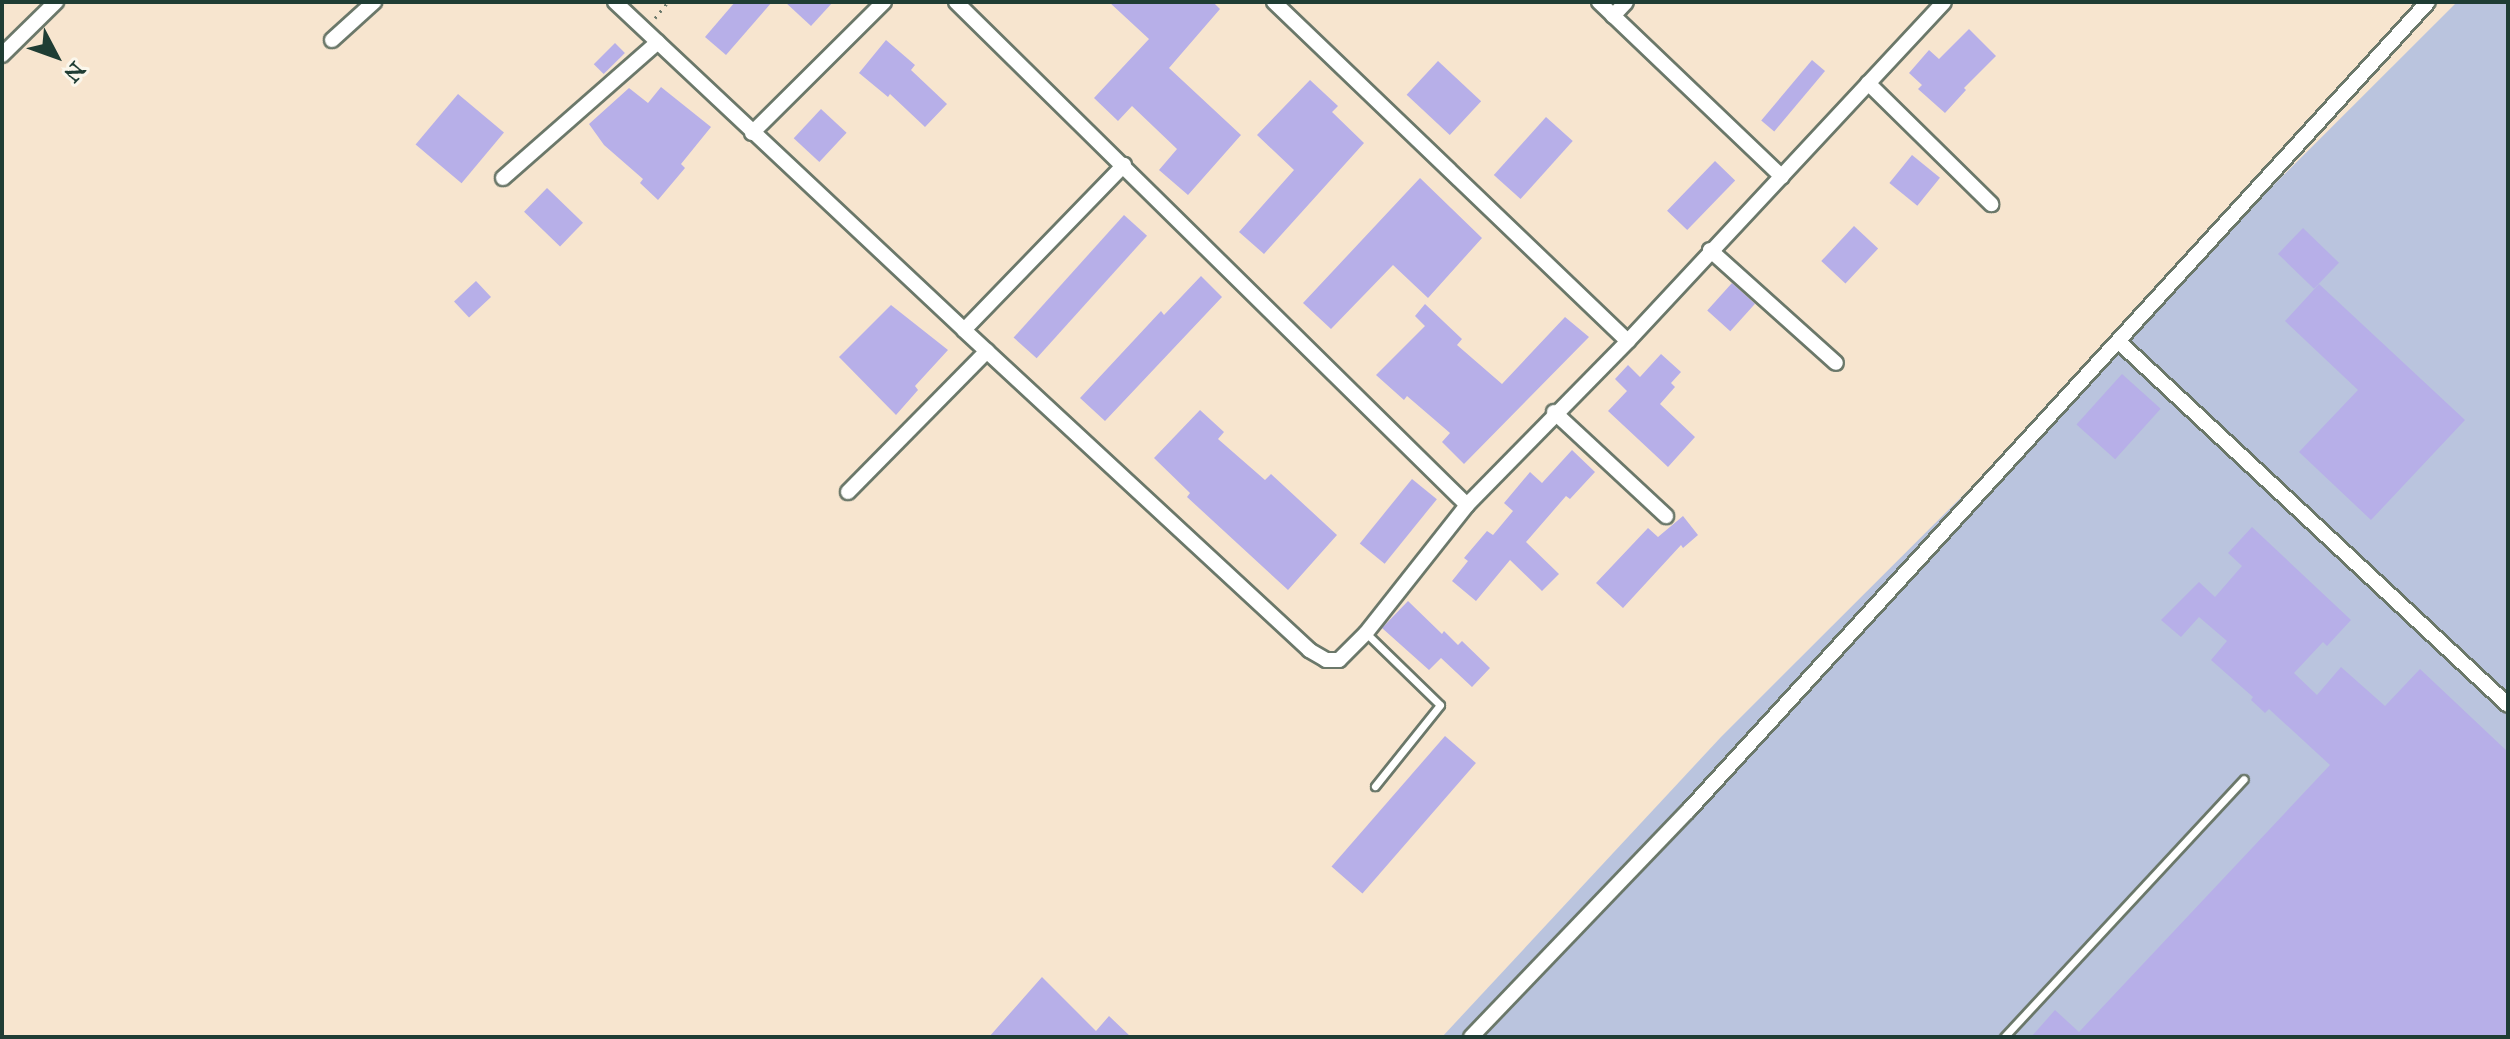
<!DOCTYPE html>
<html>
<head>
<meta charset="utf-8">
<style>
	body { margin:0 }
	#map { position:relative; width:2510px; height:1039px; overflow:hidden; background:#f7e5cf; font-family:"IM FELL Great Primer",serif }
	div>[style] { position:absolute }
	[style*='--x'] { left:calc(var(--x)*1px); top:calc(var(--y)*1px); width:calc(var(--w)*1px); rotate:calc(var(--a)*1deg) }
	.industrial>* { inset:0; background:#bac4de }
	.building>* { inset:0; background:#b7afe8; transform-origin:0 0 }
	.path>* { height:3px; margin-top:-1.5px; transform-origin:0; background:repeating-linear-gradient(90deg,#6b786a 0 2px,transparent 0 8px) }
	.roads { filter:drop-shadow(2px 0 #6b786a) drop-shadow(-2px 0 #6b786a) drop-shadow(0 2px #6b786a) drop-shadow(0 -2px #6b786a) }
	.lane>* { height:7px; margin:-3.5px; padding:0 3.5px; transform-origin:3.5px; border-radius:3.5px; background:#fff }
	.street>* { height:14px; margin:-7px; padding:0 7px; transform-origin:7px; border-radius:7px; background:#fff }
	span { translate:-50% -50%; white-space:nowrap; text-align:center; line-height:1.15; -webkit-text-stroke:7px #fbf7ec; paint-order:stroke }
	.frame { position:absolute; inset:0; border:4px solid #1f3d34; pointer-events:none }
	.north { position:absolute; left:16px; top:16px; width:80px; height:80px; -webkit-text-stroke:6px #fbf7ec; paint-order:stroke; rotate:131deg; font-size:22px; font-weight:700; line-height:32px; text-align:center; color:#1f3d34 }
	.north::after { content:''; display:block; margin:auto; width:28px; height:36px; background:#1f3d34; clip-path:polygon(50% 0,100% 100%,50% 72%,0 100%) }
</style>
</head>
<body>
<div id="map">
	<div class="industrial">
		<div style="clip-path:polygon(2457px 2px,2508px 2px,2508px 1037px,1442px 1037px,1721px 737px)"></div>
	</div>
	<div class="building">
		<div style="clip-path:polygon(735px 2px,772px 2px,726px 55px,705px 37px)"></div>
		<div style="clip-path:polygon(785px 2px,833px 2px,811px 26px)"></div>
		<div style="clip-path:polygon(1109px 2px,1213px 2px,1220px 9px,1169px 68px,1241px 135px,1188px 195px,1159px 170px,1177px 149px,1132px 106px,1118px 121px,1094px 98px,1149px 39px)"></div>
		<div style="clip-path:polygon(1969px 29px,1996px 56px,1964px 88px,1966px 90px,1945px 113px,1918px 89px,1922px 85px,1909px 73px,1929px 50px,1939px 59px)"></div>
		<div style="clip-path:polygon(886px 40px,915px 65px,911px 70px,947px 104px,925px 127px,890px 94px,888px 97px,859px 73px)"></div>
		<div style="left:615px;top:43px;width:14px;height:30px;rotate:45deg"></div>
		<div style="left:1812px;top:60px;width:17px;height:79px;rotate:40deg"></div>
		<div style="left:1438px;top:61px;width:59px;height:46px;rotate:43deg"></div>
		<div style="clip-path:polygon(1310px 80px,1338px 106px,1332px 112px,1364px 143px,1264px 254px,1239px 232px,1294px 170px,1257px 135px)"></div>
		<div style="clip-path:polygon(661px 87px,711px 127px,681px 164px,685px 168px,658px 200px,640px 183px,643px 179px,604px 145px,589px 124px,629px 88px,648px 103px)"></div>
		<div style="left:458px;top:94px;width:60px;height:66px;rotate:40deg"></div>
		<div style="left:821px;top:109px;width:35px;height:40px;rotate:43deg"></div>
		<div style="left:1546px;top:117px;width:36px;height:78px;rotate:42deg"></div>
		<div style="left:1912px;top:155px;width:36px;height:36px;rotate:39deg"></div>
		<div style="left:1715px;top:161px;width:28px;height:69px;rotate:44deg"></div>
		<div style="clip-path:polygon(1420px 178px,1482px 238px,1428px 298px,1393px 265px,1331px 329px,1303px 303px)"></div>
		<div style="left:547px;top:188px;width:50px;height:33px;rotate:44deg"></div>
		<div style="left:1124px;top:215px;width:31px;height:165px;rotate:42deg"></div>
		<div style="left:1854px;top:226px;width:33px;height:48px;rotate:43deg"></div>
		<div style="left:2303px;top:228px;width:50px;height:36px;rotate:44deg"></div>
		<div style="clip-path:polygon(1201px 276px,1222px 297px,1105px 421px,1080px 398px,1161px 311px,1164px 315px)"></div>
		<div style="left:476px;top:281px;width:22px;height:30px;rotate:47deg"></div>
		<div style="left:1732px;top:283px;width:31px;height:37px;rotate:42deg"></div>
		<div style="clip-path:polygon(2319px 284px,2465px 420px,2371px 520px,2299px 452px,2358px 390px,2285px 321px)"></div>
		<div style="clip-path:polygon(1425px 304px,1462px 339px,1457px 345px,1502px 384px,1565px 317px,1589px 337px,1464px 464px,1442px 442px,1450px 433px,1407px 396px,1404px 400px,1376px 375px,1425px 326px,1415px 316px)"></div>
		<div style="clip-path:polygon(891px 305px,948px 350px,915px 386px,918px 390px,896px 415px,839px 357px)"></div>
		<div style="clip-path:polygon(1661px 354px,1681px 372px,1671px 383px,1675px 387px,1660px 404px,1695px 437px,1668px 467px,1608px 411px,1627px 391px,1615px 379px,1628px 365px,1640px 377px)"></div>
		<div style="left:2122px;top:374px;width:52px;height:68px;rotate:42deg"></div>
		<div style="clip-path:polygon(1200px 410px,1224px 432px,1218px 439px,1265px 480px,1271px 474px,1337px 535px,1288px 590px,1187px 497px,1190px 493px,1154px 458px)"></div>
		<div style="clip-path:polygon(1572px 450px,1595px 472px,1570px 499px,1566px 496px,1526px 542px,1559px 574px,1542px 591px,1510px 560px,1476px 601px,1452px 581px,1468px 561px,1464px 558px,1487px 531px,1493px 535px,1513px 511px,1504px 503px,1530px 472px,1542px 483px)"></div>
		<div style="left:1412px;top:479px;width:32px;height:83px;rotate:39deg"></div>
		<div style="clip-path:polygon(1683px 516px,1698px 535px,1683px 548px,1681px 545px,1623px 608px,1596px 583px,1648px 528px,1658px 537px)"></div>
		<div style="clip-path:polygon(2252px 527px,2351px 620px,2327px 646px,2323px 642px,2294px 673px,2317px 695px,2341px 667px,2385px 706px,2420px 669px,2508px 752px,2508px 1037px,2031px 1037px,2055px 1010px,2079px 1032px,2330px 765px,2269px 709px,2265px 713px,2251px 700px,2253px 697px,2211px 660px,2227px 641px,2199px 617px,2181px 637px,2161px 620px,2199px 582px,2215px 597px,2242px 566px,2228px 553px)"></div>
		<div style="clip-path:polygon(1408px 601px,1442px 634px,1444px 631px,1458px 645px,1462px 641px,1490px 668px,1472px 687px,1441px 658px,1429px 670px,1382px 628px)"></div>
		<div style="left:1445px;top:736px;width:41px;height:173px;rotate:41deg"></div>
		<div style="clip-path:polygon(1042px 977px,1096px 1031px,1109px 1016px,1131px 1037px,989px 1037px)"></div>
	</div>
	<div class="path">
		<div style="--x:655;--y:18;--w:21;--a:-51"></div>
	</div>
	<div class="roads">
		<div class="lane">
			<div style="--x:1366;--y:633;--w:103;--a:44.2"></div>
			<div style="--x:1440;--y:705;--w:104;--a:128.7"></div>
			<div style="--x:2004;--y:1037;--w:352;--a:-47.1"></div>
		</div>
		<div class="street">
			<div style="--x:615;--y:2;--w:479;--a:43.2"></div>
			<div style="--x:964;--y:330;--w:471;--a:42.8"></div>
			<div style="--x:1309;--y:650;--w:20;--a:30"></div>
			<div style="--x:1326;--y:660;--w:13;--a:0"></div>
			<div style="--x:1339;--y:660;--w:38;--a:-45"></div>
			<div style="--x:1366;--y:633;--w:163;--a:-51.7"></div>
			<div style="--x:1467;--y:505;--w:230;--a:-45.5"></div>
			<div style="--x:1628;--y:341;--w:463;--a:-47"></div>
			<div style="--x:956;--y:2;--w:717;--a:44.55"></div>
			<div style="--x:1274;--y:2;--w:490;--a:43.8"></div>
			<div style="--x:1599;--y:2;--w:253;--a:43.7"></div>
			<div style="--x:1613;--y:16;--w:19;--a:-47"></div>
			<div style="--x:332;--y:40;--w:57;--a:-42.1"></div>
			<div style="--x:2;--y:55;--w:76;--a:-44.5"></div>
			<div style="--x:1868;--y:83;--w:173;--a:44.5"></div>
			<div style="--x:752;--y:133;--w:186;--a:-44.8"></div>
			<div style="--x:503;--y:178;--w:206;--a:-41.3"></div>
			<div style="--x:1710;--y:250;--w:169;--a:41.9"></div>
			<div style="--x:964;--y:330;--w:230;--a:-45.9"></div>
			<div style="--x:2118;--y:341;--w:533;--a:43.03"></div>
			<div style="--x:1554;--y:412;--w:153;--a:42.9"></div>
			<div style="--x:848;--y:492;--w:198;--a:-45.4"></div>
			<div style="--x:1471;--y:1037;--w:313;--a:-46.2"></div>
			<div style="--x:1688;--y:811;--w:1096;--a:-47.55"></div>
		</div>
	</div>
	<div class="frame"></div>
	<div class="north">N</div>
</div>
</body>
</html>
